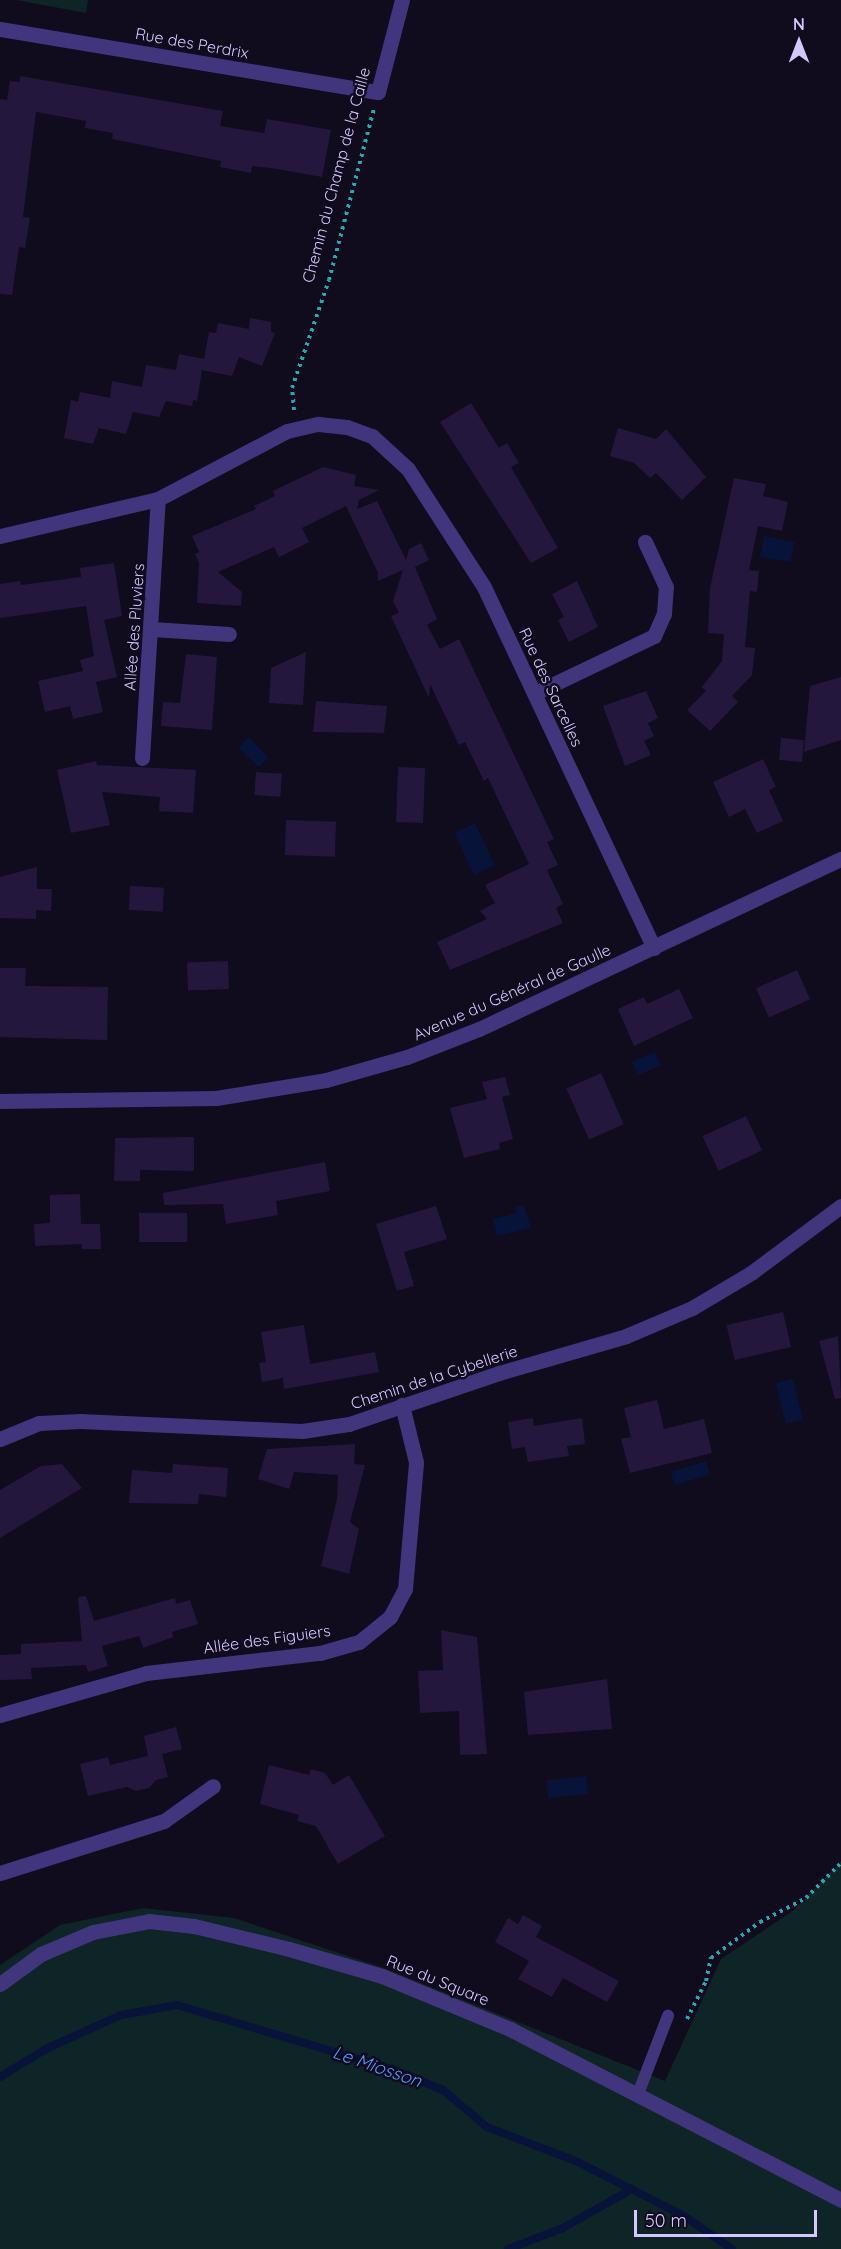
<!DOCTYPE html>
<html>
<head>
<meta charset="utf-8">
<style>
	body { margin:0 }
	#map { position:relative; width:841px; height:2249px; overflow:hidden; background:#100b1d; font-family:Quicksand,sans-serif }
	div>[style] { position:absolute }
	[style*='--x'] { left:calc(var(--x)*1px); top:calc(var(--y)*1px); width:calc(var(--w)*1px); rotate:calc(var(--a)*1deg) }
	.green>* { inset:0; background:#0e2427 }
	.water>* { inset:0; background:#071339; transform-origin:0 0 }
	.stream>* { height:8px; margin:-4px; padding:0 4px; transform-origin:4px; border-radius:4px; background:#071339 }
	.building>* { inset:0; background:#24173e; transform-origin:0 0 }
	.path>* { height:4px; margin-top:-2px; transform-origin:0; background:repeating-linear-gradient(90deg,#2aa6b0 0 3px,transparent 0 7.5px) }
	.service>* { height:12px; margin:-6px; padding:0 6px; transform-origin:6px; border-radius:6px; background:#41357d }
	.minor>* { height:15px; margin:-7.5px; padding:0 7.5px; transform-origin:7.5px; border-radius:7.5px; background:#41357d }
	span { translate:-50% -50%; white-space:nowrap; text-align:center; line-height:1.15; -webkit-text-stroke:5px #100b1d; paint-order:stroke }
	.street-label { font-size:16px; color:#d5c7ff }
	.water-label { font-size:18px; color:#59f; font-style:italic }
	.north { position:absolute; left:769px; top:12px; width:60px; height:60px; -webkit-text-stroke:4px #100b1d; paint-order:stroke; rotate:0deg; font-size:16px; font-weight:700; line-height:24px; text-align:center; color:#d5c7ff }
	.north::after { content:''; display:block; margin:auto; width:21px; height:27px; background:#d5c7ff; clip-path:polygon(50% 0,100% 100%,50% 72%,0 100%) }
	.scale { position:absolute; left:634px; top:2210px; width:183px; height:27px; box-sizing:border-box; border:3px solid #d5c7ff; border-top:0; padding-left:8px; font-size:18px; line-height:21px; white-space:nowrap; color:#d5c7ff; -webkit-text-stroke:4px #100b1d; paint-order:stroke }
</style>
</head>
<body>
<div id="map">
	<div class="green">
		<div style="clip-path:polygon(16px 0,88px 0,86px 13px)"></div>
		<div style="clip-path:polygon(841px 1861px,841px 2249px,0 2249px,0 1965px,60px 1925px,143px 1908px,234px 1918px,381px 1967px,665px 2081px,721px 1959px,794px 1910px)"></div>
	</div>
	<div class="water">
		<div style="left:764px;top:536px;width:31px;height:21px;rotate:11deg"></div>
		<div style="clip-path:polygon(249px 737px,269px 758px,259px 767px,238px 748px)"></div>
		<div style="left:475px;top:823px;width:47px;height:23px;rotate:65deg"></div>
		<div style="left:655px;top:1052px;width:15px;height:25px;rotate:67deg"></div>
		<div style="clip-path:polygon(524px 1205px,531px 1228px,497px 1236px,493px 1219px,516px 1213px,515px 1207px)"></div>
		<div style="left:793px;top:1379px;width:42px;height:18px;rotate:76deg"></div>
		<div style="left:706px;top:1461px;width:14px;height:37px;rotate:73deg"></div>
		<div style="left:586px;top:1776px;width:18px;height:40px;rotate:84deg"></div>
	</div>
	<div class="stream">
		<div style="--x:0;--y:2077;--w:54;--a:-31.3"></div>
		<div style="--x:46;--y:2049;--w:82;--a:-24.4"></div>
		<div style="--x:121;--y:2015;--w:57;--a:-10.1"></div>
		<div style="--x:177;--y:2005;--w:224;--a:16.6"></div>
		<div style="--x:392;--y:2069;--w:55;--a:22.4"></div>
		<div style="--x:443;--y:2090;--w:57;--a:40.1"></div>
		<div style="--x:487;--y:2127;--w:97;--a:21"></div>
		<div style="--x:578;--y:2162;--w:119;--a:27"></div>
		<div style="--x:684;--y:2216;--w:58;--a:34.5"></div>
		<div style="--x:508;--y:2249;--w:57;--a:-20.7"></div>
		<div style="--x:561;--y:2229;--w:81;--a:-29.4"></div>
	</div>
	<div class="building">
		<div style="clip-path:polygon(20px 76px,223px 111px,220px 126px,244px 130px,264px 133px,267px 119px,331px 130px,322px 177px,271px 168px,252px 166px,251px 173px,220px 167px,221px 161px,112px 139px,113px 133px,85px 128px,86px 121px,36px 112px,23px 217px,30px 218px,25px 248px,19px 247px,12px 295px,0 294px,0 99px,7px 100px,10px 81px,20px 82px)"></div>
		<div style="clip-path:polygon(250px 318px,271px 322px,271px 332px,275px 333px,262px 366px,239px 357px,232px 376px,202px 370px,197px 401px,193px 400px,192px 406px,166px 401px,159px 417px,133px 412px,126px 434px,99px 428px,93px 444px,64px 438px,71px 400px,78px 402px,80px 392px,110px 398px,112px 381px,142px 387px,146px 365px,176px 370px,179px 354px,204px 359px,209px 332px,216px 333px,218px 323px,249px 329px)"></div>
		<div style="clip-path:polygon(471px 403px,499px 448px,507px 443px,519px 463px,511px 467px,558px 548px,531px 563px,440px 422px)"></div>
		<div style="clip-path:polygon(618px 428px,656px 439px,666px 429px,706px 477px,682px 500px,656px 473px,650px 478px,634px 463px,610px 456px)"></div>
		<div style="clip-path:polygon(323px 467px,356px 475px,354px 486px,379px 490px,359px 500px,357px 509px,377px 501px,406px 560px,409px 549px,421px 543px,429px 560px,415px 567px,437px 619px,427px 625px,440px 649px,459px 639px,554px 839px,547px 842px,558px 865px,547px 870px,563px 904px,556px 908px,563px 923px,450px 970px,437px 942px,487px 919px,480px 911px,495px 903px,485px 885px,529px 864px,488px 778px,484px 781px,465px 742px,459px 745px,430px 684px,429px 698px,391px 616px,399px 613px,393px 601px,403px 570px,378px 581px,378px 573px,346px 506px,302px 528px,309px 542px,279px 557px,274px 547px,218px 572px,242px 592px,241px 606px,197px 603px,199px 563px,195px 554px,199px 552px,192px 536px,256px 509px,254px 506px,275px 496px,273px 491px)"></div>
		<div style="clip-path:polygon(734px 478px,766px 484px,763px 496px,788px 502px,782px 531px,758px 526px,749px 570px,759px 571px,757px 592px,750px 591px,745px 647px,755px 648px,752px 675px,732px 696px,738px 702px,710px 731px,687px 710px,706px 691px,702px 687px,722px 661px,724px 634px,708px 633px,710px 588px)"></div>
		<div style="clip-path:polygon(114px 563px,122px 616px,104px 620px,117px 677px,96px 682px,103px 712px,73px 719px,70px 706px,45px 712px,38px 681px,83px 671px,80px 660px,94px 656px,86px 606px,0 618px,0 584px,20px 581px,21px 585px,81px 577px,80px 568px)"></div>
		<div style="clip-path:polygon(577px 581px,598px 627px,569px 642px,558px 620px,564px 617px,552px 594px)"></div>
		<div style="clip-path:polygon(306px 652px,303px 705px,269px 703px,271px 668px)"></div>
		<div style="clip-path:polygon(186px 654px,217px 657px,212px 730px,161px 726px,163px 702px,180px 703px)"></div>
		<div style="clip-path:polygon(841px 677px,841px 740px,804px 752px,810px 686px)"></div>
		<div style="clip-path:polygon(646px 691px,658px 718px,648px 723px,654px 736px,644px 741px,651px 755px,625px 766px,603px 706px)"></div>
		<div style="clip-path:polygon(316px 701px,387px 706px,384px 733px,313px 732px)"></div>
		<div style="left:781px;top:738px;width:23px;height:22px;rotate:5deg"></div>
		<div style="clip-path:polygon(763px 759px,776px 787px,769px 790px,783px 821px,757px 833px,745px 809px,729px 817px,713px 782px)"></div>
		<div style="clip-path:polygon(96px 761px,97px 765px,196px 770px,193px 813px,159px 811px,160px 797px,102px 792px,110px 825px,71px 833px,57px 770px)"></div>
		<div style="left:398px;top:767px;width:27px;height:55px;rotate:2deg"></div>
		<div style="left:256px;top:772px;width:26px;height:23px;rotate:4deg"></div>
		<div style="left:286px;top:820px;width:50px;height:35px;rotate:2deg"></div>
		<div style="clip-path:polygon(37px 867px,37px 889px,52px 889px,51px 911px,36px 910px,36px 919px,0 918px,0 877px)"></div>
		<div style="left:130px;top:886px;width:34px;height:24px;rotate:3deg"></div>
		<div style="left:228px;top:961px;width:28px;height:41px;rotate:88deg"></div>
		<div style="clip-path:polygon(0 968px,26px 968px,25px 986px,108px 987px,107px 1040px,0 1037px)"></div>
		<div style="left:797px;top:970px;width:32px;height:45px;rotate:66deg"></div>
		<div style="clip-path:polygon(679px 989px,693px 1018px,634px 1046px,618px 1009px,644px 997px,647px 1004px)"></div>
		<div style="left:601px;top:1073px;width:56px;height:38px;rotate:66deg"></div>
		<div style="clip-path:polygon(505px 1077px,510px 1095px,502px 1097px,513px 1139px,499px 1143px,500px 1149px,464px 1158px,450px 1108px,487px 1099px,482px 1082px)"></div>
		<div style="left:746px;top:1116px;width:38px;height:48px;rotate:65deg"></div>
		<div style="clip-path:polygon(194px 1137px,194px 1171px,140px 1170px,140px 1181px,114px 1181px,115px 1138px)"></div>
		<div style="clip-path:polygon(325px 1162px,330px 1191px,276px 1201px,278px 1215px,226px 1224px,223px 1204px,164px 1205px,163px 1193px)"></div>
		<div style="clip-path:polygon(80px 1194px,81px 1224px,100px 1224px,101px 1249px,82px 1249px,82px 1244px,35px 1246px,34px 1224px,50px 1223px,50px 1195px)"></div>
		<div style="clip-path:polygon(436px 1206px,447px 1239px,404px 1252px,414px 1286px,397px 1291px,376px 1224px)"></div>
		<div style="left:139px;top:1213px;width:48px;height:29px"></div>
		<div style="left:783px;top:1312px;width:36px;height:58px;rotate:77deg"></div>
		<div style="clip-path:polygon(304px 1325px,310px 1364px,375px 1352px,379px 1372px,284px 1389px,283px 1378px,262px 1382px,259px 1363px,266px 1362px,261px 1332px)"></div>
		<div style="clip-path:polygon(838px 1336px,841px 1398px,835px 1399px,819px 1341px)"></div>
		<div style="clip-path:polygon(657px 1400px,664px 1429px,704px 1419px,712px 1453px,630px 1473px,621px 1439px,631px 1437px,624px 1408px)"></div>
		<div style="clip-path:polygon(533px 1418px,534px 1426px,582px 1418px,585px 1444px,567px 1446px,569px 1456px,528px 1462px,525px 1447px,512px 1449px,508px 1422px)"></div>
		<div style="clip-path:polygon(355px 1444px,354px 1464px,365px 1465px,350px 1522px,359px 1529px,349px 1574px,321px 1566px,337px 1499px,338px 1475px,294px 1472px,289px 1489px,258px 1479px,267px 1449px)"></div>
		<div style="clip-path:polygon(62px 1464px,82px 1488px,0 1538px,0 1490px,41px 1466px)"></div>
		<div style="clip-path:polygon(173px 1464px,228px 1468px,226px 1497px,199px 1494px,198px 1504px,129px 1503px,132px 1470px,172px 1473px)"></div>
		<div style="clip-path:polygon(86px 1596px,94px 1621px,175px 1598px,176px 1604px,190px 1600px,198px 1624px,172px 1632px,173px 1637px,143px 1648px,139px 1636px,102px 1646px,108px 1666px,88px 1672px,86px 1665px,31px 1668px,32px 1679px,0 1680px,0 1655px,21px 1654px,21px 1644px,82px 1641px,78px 1597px)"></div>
		<div style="clip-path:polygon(441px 1630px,477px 1637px,487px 1754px,460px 1755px,459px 1711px,420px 1713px,418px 1671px,443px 1670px)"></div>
		<div style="clip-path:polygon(607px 1679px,612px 1729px,528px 1735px,524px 1692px)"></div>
		<div style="clip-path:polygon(176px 1727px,182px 1749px,162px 1754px,168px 1777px,156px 1780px,149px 1788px,136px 1791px,127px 1787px,88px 1796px,80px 1764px,108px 1757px,110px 1765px,148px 1756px,144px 1736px)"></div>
		<div style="clip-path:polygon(269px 1765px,309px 1775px,311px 1769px,325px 1773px,333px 1785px,349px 1775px,385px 1836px,338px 1864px,316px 1826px,297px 1821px,299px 1815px,260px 1804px)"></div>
		<div style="clip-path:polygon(523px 1915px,542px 1926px,536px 1937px,619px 1981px,607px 2002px,563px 1978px,552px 1997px,518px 1979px,529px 1961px,495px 1942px,508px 1918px,518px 1924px)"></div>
	</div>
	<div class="path">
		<div style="--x:294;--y:410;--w:22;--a:-95"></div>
		<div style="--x:292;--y:388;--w:114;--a:-71.1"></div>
		<div style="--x:329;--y:280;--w:177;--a:-75.3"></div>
		<div style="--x:687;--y:2019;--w:42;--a:-63.4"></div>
		<div style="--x:706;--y:1981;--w:24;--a:-78"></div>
		<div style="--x:711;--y:1958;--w:61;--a:-36.3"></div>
		<div style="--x:760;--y:1922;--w:52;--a:-27.6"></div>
		<div style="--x:806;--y:1898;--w:49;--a:-45"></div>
	</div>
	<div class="service">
		<div style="--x:638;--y:2094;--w:84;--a:-69"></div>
	</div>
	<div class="minor">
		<div style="--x:0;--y:29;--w:383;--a:9.5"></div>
		<div style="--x:378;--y:92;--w:95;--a:-75.4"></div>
		<div style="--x:0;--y:536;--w:162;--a:-13.2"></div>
		<div style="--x:158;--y:499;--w:146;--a:-27.8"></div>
		<div style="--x:287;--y:431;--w:32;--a:-13"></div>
		<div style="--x:318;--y:424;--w:29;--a:6"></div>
		<div style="--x:347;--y:427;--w:27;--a:20"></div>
		<div style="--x:372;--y:436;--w:49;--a:42.5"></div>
		<div style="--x:408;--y:469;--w:140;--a:57.2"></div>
		<div style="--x:484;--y:587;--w:399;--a:64.8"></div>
		<div style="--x:152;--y:629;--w:77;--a:3.7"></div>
		<div style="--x:535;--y:693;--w:132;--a:-25.6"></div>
		<div style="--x:654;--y:636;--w:24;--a:-66"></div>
		<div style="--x:664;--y:614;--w:27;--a:-86"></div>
		<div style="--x:666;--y:587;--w:50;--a:-115"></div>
		<div style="--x:142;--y:758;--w:259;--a:-86.5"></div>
		<div style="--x:0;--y:1101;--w:216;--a:-0.8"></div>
		<div style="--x:216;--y:1098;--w:111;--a:-9.3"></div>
		<div style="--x:326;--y:1080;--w:84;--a:-15.9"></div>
		<div style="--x:407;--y:1057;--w:77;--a:-21.3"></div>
		<div style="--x:479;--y:1029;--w:400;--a:-25.2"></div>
		<div style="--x:0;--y:1439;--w:42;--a:-22.3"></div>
		<div style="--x:39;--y:1423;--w:41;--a:-2.8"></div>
		<div style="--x:80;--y:1421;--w:222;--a:2.6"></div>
		<div style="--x:302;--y:1431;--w:48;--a:-8.5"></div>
		<div style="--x:349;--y:1424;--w:158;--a:-18.8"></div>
		<div style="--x:499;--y:1373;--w:132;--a:-16.2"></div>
		<div style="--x:626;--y:1336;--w:72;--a:-23"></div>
		<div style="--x:692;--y:1308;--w:69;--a:-30.7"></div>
		<div style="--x:751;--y:1273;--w:112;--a:-36.7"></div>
		<div style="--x:0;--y:1715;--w:152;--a:-16"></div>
		<div style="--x:146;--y:1673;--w:175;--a:-6.6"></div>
		<div style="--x:320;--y:1653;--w:41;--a:-15.8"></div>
		<div style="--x:359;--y:1642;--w:40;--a:-39"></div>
		<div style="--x:390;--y:1617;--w:32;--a:-62"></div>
		<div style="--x:405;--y:1589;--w:127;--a:-85"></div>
		<div style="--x:416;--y:1462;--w:59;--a:-103.8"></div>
		<div style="--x:0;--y:1873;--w:172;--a:-17.6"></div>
		<div style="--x:164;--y:1821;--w:60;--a:-35.5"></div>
		<div style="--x:0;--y:1984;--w:51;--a:-36.2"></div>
		<div style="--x:41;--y:1954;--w:56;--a:-22.9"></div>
		<div style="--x:93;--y:1932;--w:57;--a:-11.1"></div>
		<div style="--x:149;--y:1921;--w:45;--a:6.3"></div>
		<div style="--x:194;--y:1926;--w:98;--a:13.6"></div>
		<div style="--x:289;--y:1949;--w:97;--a:16.2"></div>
		<div style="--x:382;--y:1976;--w:139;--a:22.5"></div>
		<div style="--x:510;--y:2029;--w:373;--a:27.3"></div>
	</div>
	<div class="street-label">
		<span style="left:192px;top:43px;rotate:10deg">Rue des Perdrix</span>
		<span style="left:336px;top:175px;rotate:-75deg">Chemin du Champ de la Caille</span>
		<span style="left:134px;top:627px;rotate:-86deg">Allée des Pluviers</span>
		<span style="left:551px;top:687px;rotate:65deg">Rue des Sarcelles</span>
		<span style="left:512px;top:992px;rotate:-24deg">Avenue du Général de Gaulle</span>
		<span style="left:434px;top:1377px;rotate:-18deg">Chemin de la Cybellerie</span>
		<span style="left:267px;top:1639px;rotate:-8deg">Allée des Figuiers</span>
		<span style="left:438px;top:1980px;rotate:22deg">Rue du Square</span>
	</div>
	<div class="water-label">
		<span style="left:377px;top:2067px;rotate:19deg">Le Miosson</span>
	</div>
	<div class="north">N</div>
	<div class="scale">50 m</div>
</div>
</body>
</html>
